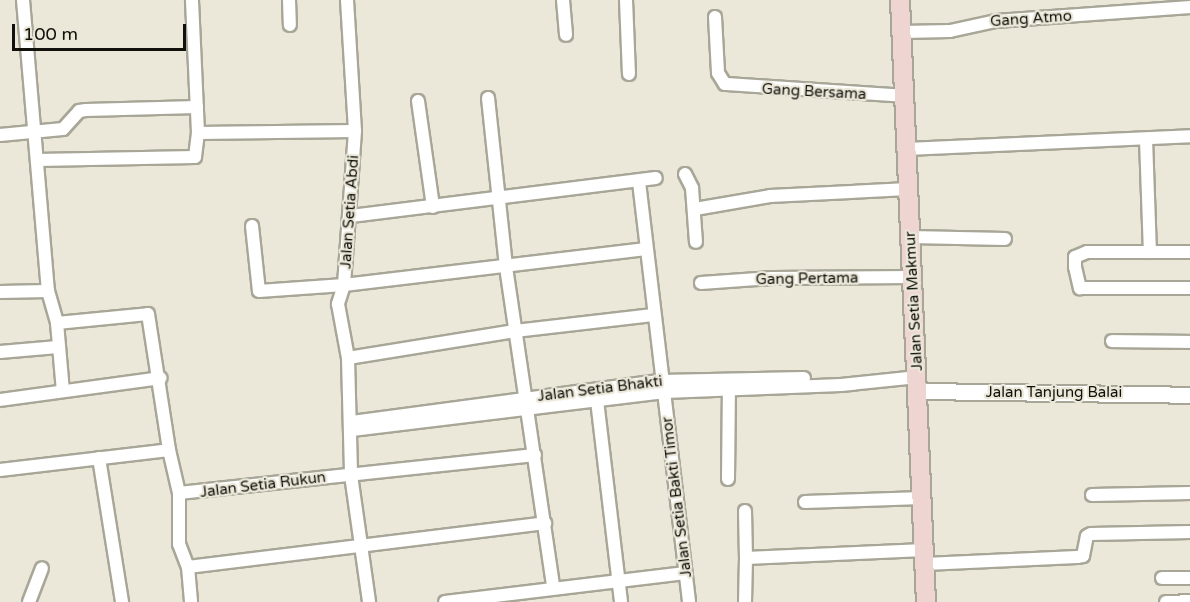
<!DOCTYPE html>
<html>
<head>
<meta charset="utf-8">
<style>
	body { margin:0 }
	#map { position:relative; width:1190px; height:602px; overflow:hidden; background:#ebe8d9; font-family:"Varela Round",sans-serif }
	div>[style] { position:absolute }
	[style*='--x'] { left:calc(var(--x)*1px); top:calc(var(--y)*1px); width:calc(var(--w)*1px); rotate:calc(var(--a)*1deg) }
	.roads { filter:drop-shadow(2px 0 #a8a697) drop-shadow(-2px 0 #a8a697) drop-shadow(0 2px #a8a697) drop-shadow(0 -2px #a8a697) }
	.minor>* { height:12px; margin:-6px; padding:0 6px; transform-origin:6px; border-radius:6px; background:#fff }
	.tertiary>* { height:15px; margin:-7.5px; padding:0 7.5px; transform-origin:7.5px; border-radius:7.5px; background:#fff }
	.secondary>* { height:18px; margin:-9px; padding:0 9px; transform-origin:9px; border-radius:9px; background:#eed5d2 }
	span { translate:-50% -50%; white-space:nowrap; text-align:center; line-height:1.15; -webkit-text-stroke:4.5px #ebe8d9; paint-order:stroke }
	.street-label { font-size:15px; color:#11100b }
	.scale { position:absolute; left:12px; top:24px; width:174px; height:27px; box-sizing:border-box; border:3px solid #11100b; border-top:0; padding-left:8px; font-size:18px; line-height:21px; white-space:nowrap; color:#11100b; -webkit-text-stroke:4px #ebe8d9; paint-order:stroke }
</style>
</head>
<body>
<div id="map">
	<div class="roads">
		<div class="minor">
			<div style="--x:23;--y:0;--w:292;--a:85.1"></div>
			<div style="--x:48;--y:291;--w:33;--a:74"></div>
			<div style="--x:57;--y:323;--w:91;--a:-5.6"></div>
			<div style="--x:148;--y:314;--w:138;--a:81.2"></div>
			<div style="--x:289;--y:0;--w:25;--a:88"></div>
			<div style="--x:347;--y:0;--w:131;--a:86.5"></div>
			<div style="--x:355;--y:131;--w:154;--a:94.1"></div>
			<div style="--x:344;--y:285;--w:20;--a:108"></div>
			<div style="--x:338;--y:304;--w:55;--a:79.5"></div>
			<div style="--x:348;--y:358;--w:117;--a:88.5"></div>
			<div style="--x:351;--y:475;--w:128;--a:81.9"></div>
			<div style="--x:563;--y:0;--w:35;--a:85"></div>
			<div style="--x:626;--y:0;--w:74;--a:87.7"></div>
			<div style="--x:715;--y:17;--w:56;--a:86.9"></div>
			<div style="--x:718;--y:73;--w:13;--a:58"></div>
			<div style="--x:725;--y:84;--w:180;--a:3.8"></div>
			<div style="--x:902;--y:32;--w:48;--a:-1.2"></div>
			<div style="--x:950;--y:31;--w:47;--a:-12.3"></div>
			<div style="--x:996;--y:21;--w:195;--a:-4.1"></div>
			<div style="--x:488;--y:98;--w:170;--a:83.9"></div>
			<div style="--x:506;--y:267;--w:323;--a:81.6"></div>
			<div style="--x:418;--y:101;--w:107;--a:81.9"></div>
			<div style="--x:198;--y:133;--w:157;--a:-0.7"></div>
			<div style="--x:0;--y:135;--w:63;--a:-5.4"></div>
			<div style="--x:63;--y:129;--w:24;--a:-48"></div>
			<div style="--x:79;--y:111;--w:7;--a:-8"></div>
			<div style="--x:86;--y:110;--w:111;--a:-1.5"></div>
			<div style="--x:1146;--y:139;--w:113;--a:88"></div>
			<div style="--x:907;--y:149;--w:283;--a:-2.6"></div>
			<div style="--x:37;--y:160;--w:158;--a:-1.1"></div>
			<div style="--x:195;--y:157;--w:24;--a:-83"></div>
			<div style="--x:198;--y:133;--w:133;--a:-92.6"></div>
			<div style="--x:685;--y:174;--w:16;--a:63"></div>
			<div style="--x:692;--y:188;--w:54;--a:85.8"></div>
			<div style="--x:639;--y:182;--w:423;--a:83.2"></div>
			<div style="--x:695;--y:209;--w:76;--a:-9.8"></div>
			<div style="--x:770;--y:196;--w:138;--a:-2.9"></div>
			<div style="--x:351;--y:216;--w:307;--a:-7.1"></div>
			<div style="--x:252;--y:226;--w:65;--a:83.9"></div>
			<div style="--x:259;--y:291;--w:85;--a:-4"></div>
			<div style="--x:344;--y:285;--w:302;--a:-6.8"></div>
			<div style="--x:911;--y:237;--w:94;--a:1.2"></div>
			<div style="--x:1190;--y:252;--w:103;--a:180"></div>
			<div style="--x:1087;--y:252;--w:13;--a:157"></div>
			<div style="--x:1075;--y:257;--w:10;--a:90"></div>
			<div style="--x:1075;--y:267;--w:22;--a:77"></div>
			<div style="--x:1080;--y:288;--w:110;--a:0"></div>
			<div style="--x:701;--y:283;--w:71;--a:-4"></div>
			<div style="--x:772;--y:278;--w:141;--a:-0.4"></div>
			<div style="--x:0;--y:292;--w:48;--a:-1.2"></div>
			<div style="--x:57;--y:323;--w:68;--a:85"></div>
			<div style="--x:1112;--y:341;--w:78;--a:0.7"></div>
			<div style="--x:0;--y:352;--w:58;--a:-4.9"></div>
			<div style="--x:348;--y:358;--w:169;--a:-9.2"></div>
			<div style="--x:515;--y:331;--w:139;--a:-6.6"></div>
			<div style="--x:596;--y:392;--w:211;--a:83.2"></div>
			<div style="--x:0;--y:400;--w:162;--a:-7.8"></div>
			<div style="--x:352;--y:422;--w:312;--a:-7.6"></div>
			<div style="--x:661;--y:381;--w:143;--a:-1.2"></div>
			<div style="--x:352;--y:430;--w:315;--a:-6.9"></div>
			<div style="--x:665;--y:392;--w:176;--a:-2.3"></div>
			<div style="--x:841;--y:385;--w:77;--a:-5.9"></div>
			<div style="--x:99;--y:458;--w:146;--a:80.9"></div>
			<div style="--x:0;--y:470;--w:170;--a:-6.7"></div>
			<div style="--x:169;--y:450;--w:44;--a:76.9"></div>
			<div style="--x:179;--y:493;--w:51;--a:90"></div>
			<div style="--x:179;--y:544;--w:25;--a:69"></div>
			<div style="--x:188;--y:567;--w:35;--a:85"></div>
			<div style="--x:728;--y:479;--w:89;--a:-89.4"></div>
			<div style="--x:179;--y:493;--w:358;--a:-6.1"></div>
			<div style="--x:1092;--y:495;--w:98;--a:-1.2"></div>
			<div style="--x:805;--y:502;--w:117;--a:-2"></div>
			<div style="--x:745;--y:511;--w:47;--a:88.8"></div>
			<div style="--x:746;--y:558;--w:178;--a:-2.6"></div>
			<div style="--x:925;--y:564;--w:152;--a:-2.6"></div>
			<div style="--x:1077;--y:557;--w:6;--a:-9"></div>
			<div style="--x:1083;--y:556;--w:20;--a:-79"></div>
			<div style="--x:1087;--y:536;--w:4;--a:-27"></div>
			<div style="--x:1091;--y:534;--w:99;--a:-1.2"></div>
			<div style="--x:188;--y:567;--w:360;--a:-7"></div>
			<div style="--x:1162;--y:578;--w:28;--a:0"></div>
			<div style="--x:29;--y:602;--w:36;--a:-69"></div>
			<div style="--x:445;--y:602;--w:242;--a:-6.9"></div>
			<div style="--x:745;--y:602;--w:44;--a:-88.7"></div>
			<div style="--x:1166;--y:602;--w:24;--a:-2"></div>
		</div>
		<div class="tertiary">
			<div style="--x:919;--y:391;--w:271;--a:0.8"></div>
		</div>
		<div class="secondary">
			<div style="--x:900;--y:0;--w:603;--a:87.53"></div>
		</div>
	</div>
	<div class="street-label">
		<span style="left:1031px;top:19px;rotate:-4deg">Gang Atmo</span>
		<span style="left:814px;top:92px;rotate:3deg">Gang Bersama</span>
		<span style="left:350px;top:212px;rotate:-86deg">Jalan Setia Abdi</span>
		<span style="left:807px;top:279px;rotate:-1deg">Gang Pertama</span>
		<span style="left:914px;top:301px;rotate:-93deg">Jalan Setia Makmur</span>
		<span style="left:600px;top:389px;rotate:-7deg">Jalan Setia Bhakti</span>
		<span style="left:1054px;top:393px">Jalan Tanjung Balai</span>
		<span style="left:263px;top:485px;rotate:-7deg">Jalan Setia Rukun</span>
		<span style="left:677px;top:497px;rotate:-97deg">Jalan Setia Bakti Timor</span>
	</div>
	<div class="scale">100 m</div>
</div>
</body>
</html>
